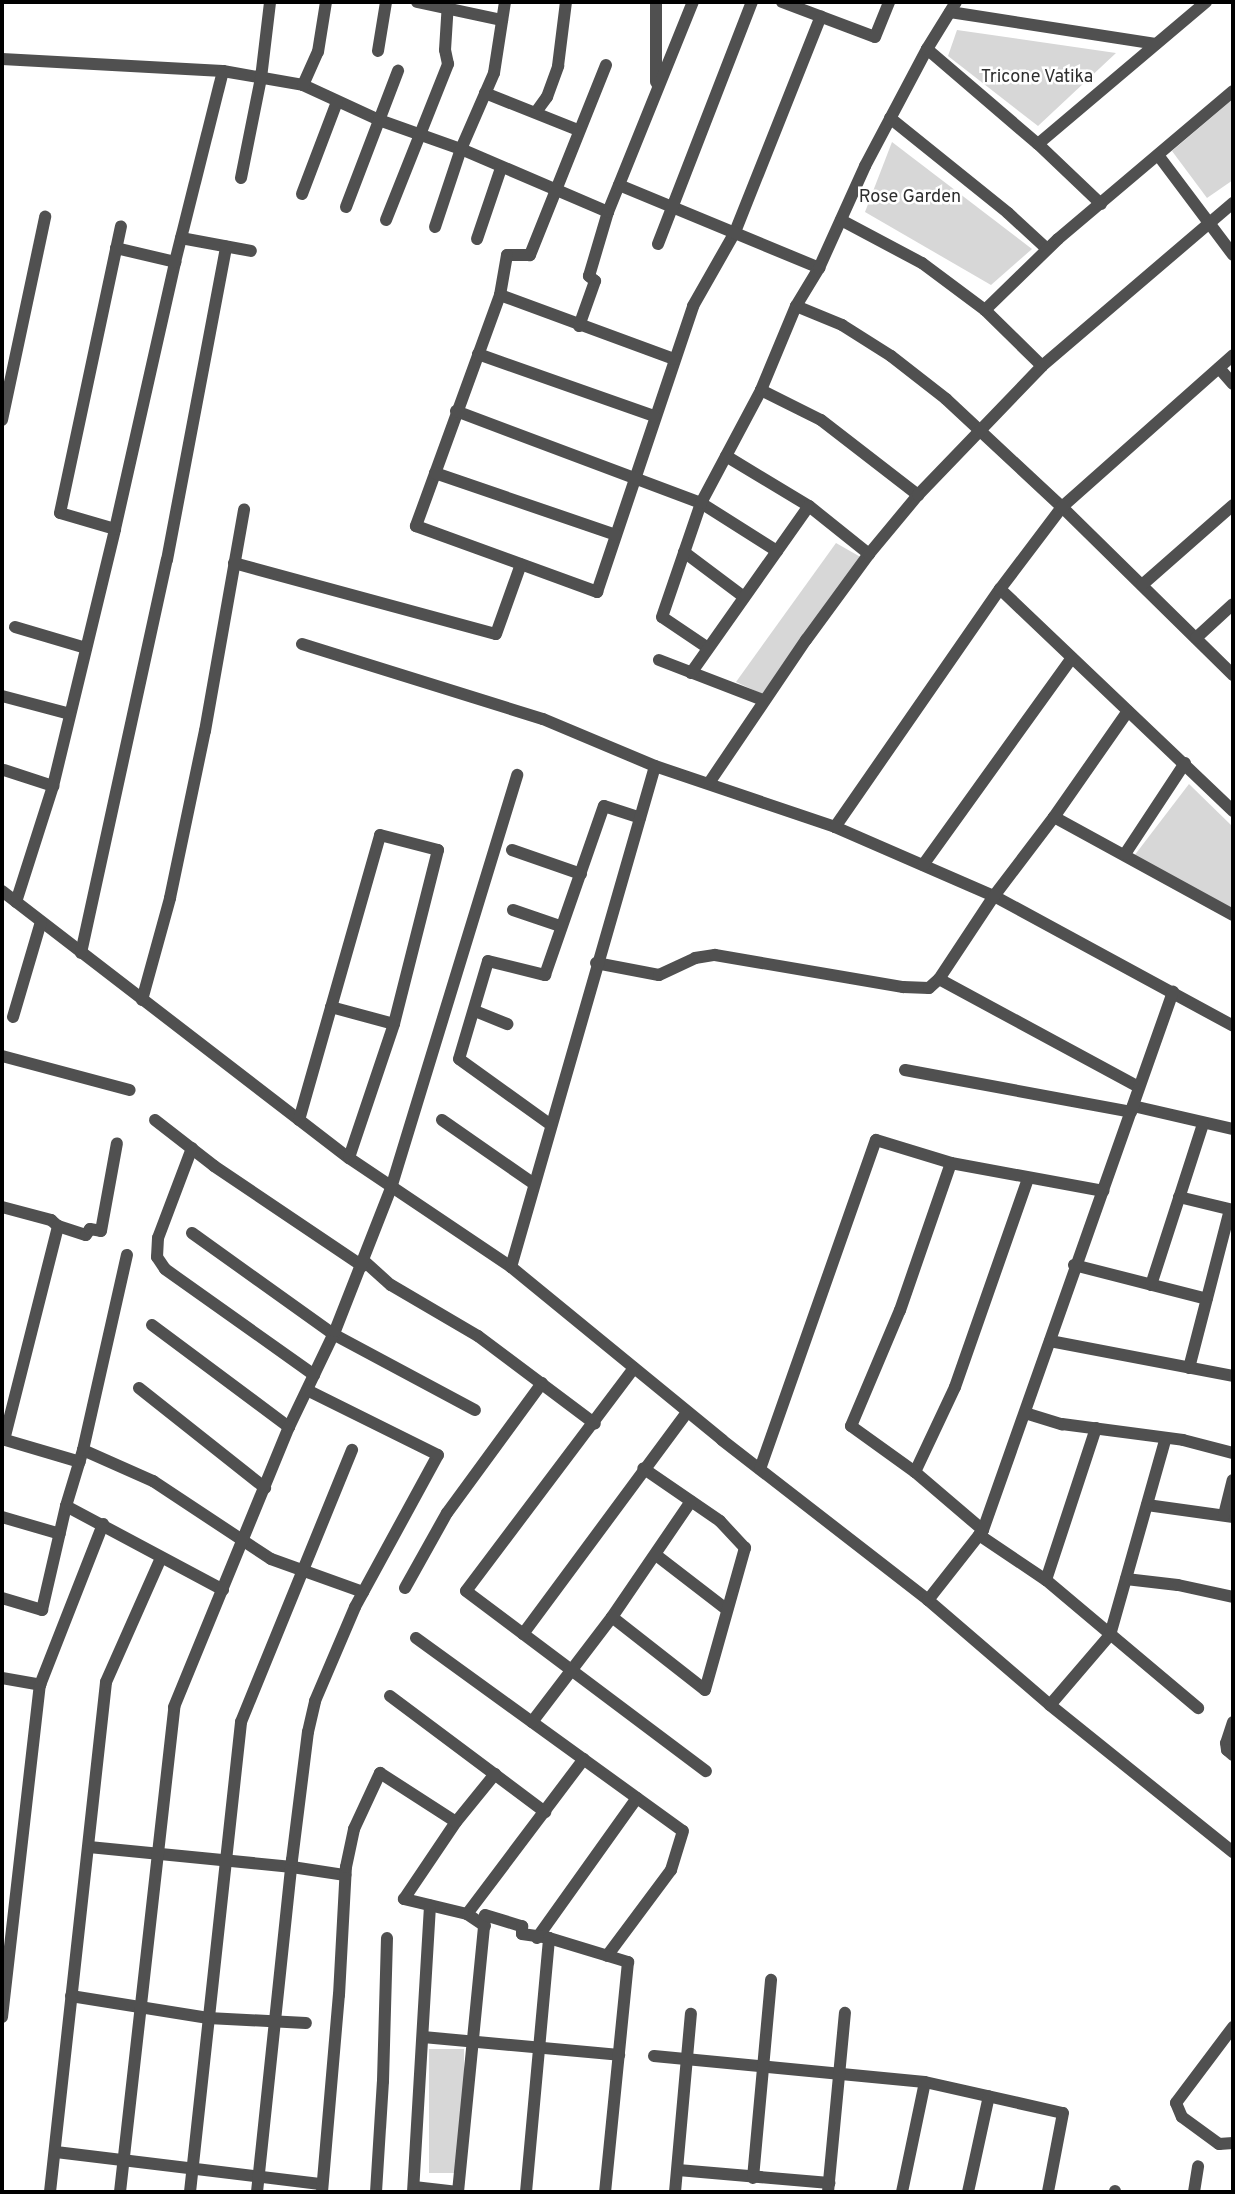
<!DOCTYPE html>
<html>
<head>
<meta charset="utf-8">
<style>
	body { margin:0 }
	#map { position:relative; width:1235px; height:2194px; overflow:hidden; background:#fff; font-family:Overpass,sans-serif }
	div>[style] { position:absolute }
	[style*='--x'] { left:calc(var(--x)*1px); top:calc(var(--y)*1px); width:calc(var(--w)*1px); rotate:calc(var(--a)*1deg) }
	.green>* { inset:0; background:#d7d7d7; transform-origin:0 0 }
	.minor>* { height:12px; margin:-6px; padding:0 6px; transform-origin:6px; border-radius:6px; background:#505050 }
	span { translate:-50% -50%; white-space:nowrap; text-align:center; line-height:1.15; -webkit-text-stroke:5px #fff; paint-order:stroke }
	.park-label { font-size:18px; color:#2e2e2e }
	.frame { position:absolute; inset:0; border:4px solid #000; pointer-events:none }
</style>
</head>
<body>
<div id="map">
	<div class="green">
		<div style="clip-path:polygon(957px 30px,1116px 53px,1038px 126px,948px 56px)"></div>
		<div style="clip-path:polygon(1233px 99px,1233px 180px,1207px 198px,1172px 151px)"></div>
		<div style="clip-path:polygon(892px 142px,1032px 249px,991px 285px,865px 212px)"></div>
		<div style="clip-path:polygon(836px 543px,864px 559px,762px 694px,736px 682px)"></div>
		<div style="clip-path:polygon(1189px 784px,1233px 827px,1233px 912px,1134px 856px)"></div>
		<div style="left:429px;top:2049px;width:35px;height:124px"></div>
	</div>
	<div class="minor">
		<div style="--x:417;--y:2;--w:87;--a:12"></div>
		<div style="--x:782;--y:2;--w:99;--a:20.6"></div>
		<div style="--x:875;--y:37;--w:38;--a:-68"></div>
		<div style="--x:950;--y:12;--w:208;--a:8.8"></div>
		<div style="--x:927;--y:49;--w:146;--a:40.6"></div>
		<div style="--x:1038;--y:144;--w:87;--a:43.6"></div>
		<div style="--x:378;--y:51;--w:50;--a:-80.7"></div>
		<div style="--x:2;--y:59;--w:221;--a:3.1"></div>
		<div style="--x:223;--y:71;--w:81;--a:9.9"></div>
		<div style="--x:303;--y:85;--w:84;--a:24.7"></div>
		<div style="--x:379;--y:120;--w:87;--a:19.5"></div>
		<div style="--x:461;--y:149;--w:160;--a:23.2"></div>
		<div style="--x:606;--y:65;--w:205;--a:111.8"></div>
		<div style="--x:530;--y:255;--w:23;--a:180"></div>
		<div style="--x:507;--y:255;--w:41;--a:99.9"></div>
		<div style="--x:500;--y:295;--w:246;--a:110"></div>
		<div style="--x:416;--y:526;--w:193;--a:20"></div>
		<div style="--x:597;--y:592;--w:302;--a:-71.4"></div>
		<div style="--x:693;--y:306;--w:85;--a:-60.4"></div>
		<div style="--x:735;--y:232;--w:232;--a:-68.3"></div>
		<div style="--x:656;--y:82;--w:80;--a:-90"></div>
		<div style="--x:303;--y:85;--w:36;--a:-66"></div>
		<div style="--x:318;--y:52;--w:51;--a:-80.9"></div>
		<div style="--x:485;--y:93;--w:100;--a:21.7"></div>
		<div style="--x:536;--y:112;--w:19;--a:-54"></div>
		<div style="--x:547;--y:97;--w:33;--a:-70"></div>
		<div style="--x:558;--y:66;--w:64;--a:-82.9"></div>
		<div style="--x:890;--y:118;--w:151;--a:38.8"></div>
		<div style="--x:1008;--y:213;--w:53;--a:42.7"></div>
		<div style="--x:1038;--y:144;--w:220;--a:-40.2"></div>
		<div style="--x:1158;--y:155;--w:125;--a:53.1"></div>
		<div style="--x:241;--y:178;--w:102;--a:-78.7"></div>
		<div style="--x:261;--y:78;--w:77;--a:-83.2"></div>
		<div style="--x:619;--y:185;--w:217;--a:22.5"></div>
		<div style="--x:302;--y:194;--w:98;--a:-69.2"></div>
		<div style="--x:346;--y:207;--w:146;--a:-69.1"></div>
		<div style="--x:386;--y:220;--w:168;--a:-68.3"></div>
		<div style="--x:448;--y:64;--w:14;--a:-102"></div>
		<div style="--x:445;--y:50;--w:48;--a:-86.4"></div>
		<div style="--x:841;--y:220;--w:92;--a:28"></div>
		<div style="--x:922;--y:263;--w:79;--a:36.7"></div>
		<div style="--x:985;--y:310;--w:80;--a:44.5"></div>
		<div style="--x:435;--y:227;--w:82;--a:-71.6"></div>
		<div style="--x:461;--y:149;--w:83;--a:-66.5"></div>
		<div style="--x:494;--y:73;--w:72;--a:-81.2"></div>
		<div style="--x:181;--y:238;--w:71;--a:10.5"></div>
		<div style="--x:477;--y:239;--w:75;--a:-71.3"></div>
		<div style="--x:658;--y:244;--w:260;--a:-68.8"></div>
		<div style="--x:116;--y:248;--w:61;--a:13.3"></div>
		<div style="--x:500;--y:295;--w:185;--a:20.2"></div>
		<div style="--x:796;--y:306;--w:50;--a:22.4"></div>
		<div style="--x:842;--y:325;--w:58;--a:32.3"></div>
		<div style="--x:891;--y:356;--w:70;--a:38"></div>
		<div style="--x:946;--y:399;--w:158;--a:43"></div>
		<div style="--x:1062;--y:507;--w:240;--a:44.5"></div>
		<div style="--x:985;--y:310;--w:102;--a:-44.2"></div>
		<div style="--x:1058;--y:239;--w:229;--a:-40.2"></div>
		<div style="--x:579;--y:326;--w:48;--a:-70.4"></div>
		<div style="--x:595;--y:281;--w:8;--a:-140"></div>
		<div style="--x:589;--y:276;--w:67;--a:-73.5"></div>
		<div style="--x:608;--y:212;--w:227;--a:-68"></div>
		<div style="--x:478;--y:354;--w:187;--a:19.4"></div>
		<div style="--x:1219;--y:368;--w:21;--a:49"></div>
		<div style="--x:761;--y:390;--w:67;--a:26.6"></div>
		<div style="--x:821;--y:420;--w:123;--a:37.7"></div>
		<div style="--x:456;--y:411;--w:262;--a:20.6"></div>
		<div style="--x:701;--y:503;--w:90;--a:32.3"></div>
		<div style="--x:2;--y:420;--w:208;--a:-78"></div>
		<div style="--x:726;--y:456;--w:97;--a:31.1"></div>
		<div style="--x:809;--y:506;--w:77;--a:38.7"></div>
		<div style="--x:435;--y:473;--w:191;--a:18.9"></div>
		<div style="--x:115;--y:529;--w:57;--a:-163.8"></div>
		<div style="--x:60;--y:513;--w:293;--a:-78"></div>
		<div style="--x:684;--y:552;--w:75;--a:36.9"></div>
		<div style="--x:234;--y:563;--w:271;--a:15.2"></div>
		<div style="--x:496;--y:634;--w:74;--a:-70.3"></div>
		<div style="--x:1142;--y:585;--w:121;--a:-41.3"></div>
		<div style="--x:1000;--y:589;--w:322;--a:43.6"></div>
		<div style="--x:15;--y:627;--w:74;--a:16.5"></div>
		<div style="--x:1196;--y:638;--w:50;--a:-42.6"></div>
		<div style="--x:302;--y:644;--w:252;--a:17.3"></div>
		<div style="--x:543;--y:719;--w:121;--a:22.8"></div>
		<div style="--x:655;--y:766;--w:190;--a:18.7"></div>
		<div style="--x:835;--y:827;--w:173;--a:23.5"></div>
		<div style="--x:994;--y:896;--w:272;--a:28.5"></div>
		<div style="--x:708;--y:648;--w:55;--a:-146"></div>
		<div style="--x:662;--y:617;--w:120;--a:-71.1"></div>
		<div style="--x:701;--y:503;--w:128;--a:-62"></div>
		<div style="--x:761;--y:390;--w:91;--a:-67.4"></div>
		<div style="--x:796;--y:306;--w:44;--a:-58.8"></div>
		<div style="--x:819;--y:268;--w:112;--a:-65.7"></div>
		<div style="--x:865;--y:166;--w:132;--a:-62.1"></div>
		<div style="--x:927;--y:49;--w:55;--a:-58.3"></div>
		<div style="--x:659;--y:660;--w:111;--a:21"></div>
		<div style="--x:691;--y:673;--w:204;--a:-54.8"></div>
		<div style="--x:2;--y:696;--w:70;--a:14.8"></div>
		<div style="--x:4;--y:770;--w:52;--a:18.1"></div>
		<div style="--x:709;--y:783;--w:173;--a:-55.9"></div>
		<div style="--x:806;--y:640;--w:107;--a:-53.8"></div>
		<div style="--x:869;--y:554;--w:77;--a:-50.3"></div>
		<div style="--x:918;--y:495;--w:179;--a:-46.1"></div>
		<div style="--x:1042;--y:366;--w:251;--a:-40.5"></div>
		<div style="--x:1054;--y:817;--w:204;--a:28.7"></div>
		<div style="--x:835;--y:827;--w:290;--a:-55.3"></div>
		<div style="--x:1000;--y:589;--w:103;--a:-52.9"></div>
		<div style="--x:1062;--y:507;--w:229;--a:-41.6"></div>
		<div style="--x:512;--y:850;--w:73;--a:19.2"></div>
		<div style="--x:1125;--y:854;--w:109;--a:-56.6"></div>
		<div style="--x:923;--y:865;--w:255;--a:-54.3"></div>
		<div style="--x:2;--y:891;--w:438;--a:37.6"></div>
		<div style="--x:349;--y:1158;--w:195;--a:33.9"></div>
		<div style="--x:511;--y:1267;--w:273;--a:39.3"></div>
		<div style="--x:722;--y:1440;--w:261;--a:37.8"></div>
		<div style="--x:928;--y:1600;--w:161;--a:40.7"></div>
		<div style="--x:1050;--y:1705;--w:235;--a:38.8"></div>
		<div style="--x:16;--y:902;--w:122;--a:-72.3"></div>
		<div style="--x:53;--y:786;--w:264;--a:-76.4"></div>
		<div style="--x:115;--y:529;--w:274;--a:-77.3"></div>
		<div style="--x:175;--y:262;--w:197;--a:-75.9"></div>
		<div style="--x:513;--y:910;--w:50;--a:18.8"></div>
		<div style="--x:81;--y:953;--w:402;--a:-77.7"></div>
		<div style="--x:167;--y:560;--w:319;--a:-79.3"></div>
		<div style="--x:596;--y:963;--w:64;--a:10.8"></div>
		<div style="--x:659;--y:975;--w:40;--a:-25"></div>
		<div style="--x:695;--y:958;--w:20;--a:-9"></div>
		<div style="--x:715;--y:955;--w:191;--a:9.7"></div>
		<div style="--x:903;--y:987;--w:26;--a:2"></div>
		<div style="--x:929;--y:988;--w:13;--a:-42"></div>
		<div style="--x:939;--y:979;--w:100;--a:-56.5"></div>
		<div style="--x:994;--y:896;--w:99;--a:-52.8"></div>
		<div style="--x:1054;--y:817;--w:129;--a:-55.1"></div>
		<div style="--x:939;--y:979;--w:227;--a:28.4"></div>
		<div style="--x:142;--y:1000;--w:106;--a:-74.6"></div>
		<div style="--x:170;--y:898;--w:171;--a:-78.2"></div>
		<div style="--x:205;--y:731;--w:225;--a:-80"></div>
		<div style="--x:331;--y:1007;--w:65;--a:15.1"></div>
		<div style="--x:475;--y:1011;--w:35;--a:22"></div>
		<div style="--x:13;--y:1017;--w:99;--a:-73.6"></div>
		<div style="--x:2;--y:1056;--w:132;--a:14.9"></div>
		<div style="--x:905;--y:1070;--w:230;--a:10.5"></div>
		<div style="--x:1133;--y:1106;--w:103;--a:13"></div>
		<div style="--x:155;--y:1120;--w:75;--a:37.9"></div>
		<div style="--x:214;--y:1166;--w:179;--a:34"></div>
		<div style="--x:299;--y:1120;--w:296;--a:-74.1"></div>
		<div style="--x:380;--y:835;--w:60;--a:14.5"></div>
		<div style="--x:438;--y:850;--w:179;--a:104.2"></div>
		<div style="--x:394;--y:1024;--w:141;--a:108.6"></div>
		<div style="--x:442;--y:1120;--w:112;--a:34.8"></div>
		<div style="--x:551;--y:1125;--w:113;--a:-144.3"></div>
		<div style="--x:459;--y:1059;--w:102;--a:-73.5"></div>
		<div style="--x:488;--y:961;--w:59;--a:13.8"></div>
		<div style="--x:545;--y:975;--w:179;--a:-70.8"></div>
		<div style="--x:604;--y:806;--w:38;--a:18"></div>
		<div style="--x:192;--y:1148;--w:96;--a:110.7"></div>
		<div style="--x:158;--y:1238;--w:19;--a:93"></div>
		<div style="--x:157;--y:1257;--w:14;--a:56"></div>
		<div style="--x:165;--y:1269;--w:183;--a:35.4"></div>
		<div style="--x:951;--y:1163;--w:156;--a:109.1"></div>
		<div style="--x:900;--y:1310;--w:126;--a:112.9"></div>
		<div style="--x:851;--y:1426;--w:79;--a:35.7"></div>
		<div style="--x:915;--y:1472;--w:89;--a:40.5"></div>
		<div style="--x:1179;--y:1197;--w:56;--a:13.5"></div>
		<div style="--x:2;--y:1207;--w:51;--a:14.9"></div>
		<div style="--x:51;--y:1220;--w:9;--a:41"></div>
		<div style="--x:58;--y:1226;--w:29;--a:18"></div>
		<div style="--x:86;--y:1235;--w:7;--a:-56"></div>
		<div style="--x:90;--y:1229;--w:11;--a:10"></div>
		<div style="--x:101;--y:1231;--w:89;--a:-79.7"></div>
		<div style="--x:192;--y:1233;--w:173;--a:35.6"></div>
		<div style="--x:333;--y:1334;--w:161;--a:28.2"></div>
		<div style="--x:364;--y:1261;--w:36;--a:42"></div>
		<div style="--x:391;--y:1285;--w:101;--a:30.4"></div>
		<div style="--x:478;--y:1336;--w:146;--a:36.9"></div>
		<div style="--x:1074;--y:1265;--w:137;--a:14.3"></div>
		<div style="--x:511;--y:1267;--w:521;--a:-73.96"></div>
		<div style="--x:1151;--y:1285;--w:169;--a:-72.1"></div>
		<div style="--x:152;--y:1325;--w:171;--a:36.7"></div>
		<div style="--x:1050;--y:1341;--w:186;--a:10.8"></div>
		<div style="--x:634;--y:1368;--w:279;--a:127"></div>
		<div style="--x:466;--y:1591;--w:300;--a:36.9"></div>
		<div style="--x:1189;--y:1368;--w:163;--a:-75.5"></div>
		<div style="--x:139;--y:1388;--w:161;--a:38.4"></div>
		<div style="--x:1025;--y:1413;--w:39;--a:17"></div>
		<div style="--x:1062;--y:1424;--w:122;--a:7.5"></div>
		<div style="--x:1183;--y:1440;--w:52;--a:14.6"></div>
		<div style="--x:2;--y:1439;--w:81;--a:16.4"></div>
		<div style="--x:4;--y:1440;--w:221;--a:-75.8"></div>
		<div style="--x:83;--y:1450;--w:77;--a:23.9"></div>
		<div style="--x:153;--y:1481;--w:141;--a:33.5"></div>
		<div style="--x:271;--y:1559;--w:98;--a:19.7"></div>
		<div style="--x:760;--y:1469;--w:349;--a:-70.6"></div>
		<div style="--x:876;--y:1140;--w:78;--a:17"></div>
		<div style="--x:951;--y:1163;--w:155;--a:10.4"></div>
		<div style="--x:915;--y:1472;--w:94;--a:-64.8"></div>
		<div style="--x:955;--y:1387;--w:221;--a:-70.7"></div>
		<div style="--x:1147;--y:1505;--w:87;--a:7.9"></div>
		<div style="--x:66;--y:1506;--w:178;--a:28.1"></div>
		<div style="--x:1224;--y:1515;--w:36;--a:-76"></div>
		<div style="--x:2;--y:1517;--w:60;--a:16.3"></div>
		<div style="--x:979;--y:1535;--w:81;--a:33.9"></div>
		<div style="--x:1046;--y:1580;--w:199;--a:40.1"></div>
		<div style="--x:656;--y:1555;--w:88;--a:37.6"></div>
		<div style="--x:1126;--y:1579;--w:52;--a:6.6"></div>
		<div style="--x:1178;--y:1585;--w:56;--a:12.3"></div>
		<div style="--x:1046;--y:1580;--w:160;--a:-71.8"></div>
		<div style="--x:405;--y:1588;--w:86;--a:-60.8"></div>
		<div style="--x:447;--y:1513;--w:161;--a:-53.8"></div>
		<div style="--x:2;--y:1598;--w:42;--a:16.7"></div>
		<div style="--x:42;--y:1610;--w:107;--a:-77"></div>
		<div style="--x:66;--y:1506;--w:59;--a:-73.1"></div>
		<div style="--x:83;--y:1450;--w:200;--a:-77.3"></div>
		<div style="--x:928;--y:1600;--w:89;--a:-51.8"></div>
		<div style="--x:983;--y:1530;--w:571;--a:-70.55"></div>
		<div style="--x:612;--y:1617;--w:118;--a:38.1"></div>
		<div style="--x:705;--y:1690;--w:148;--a:-74.3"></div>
		<div style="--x:745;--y:1548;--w:37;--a:-133"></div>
		<div style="--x:720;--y:1521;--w:93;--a:-145.5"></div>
		<div style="--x:523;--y:1634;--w:276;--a:-53.5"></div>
		<div style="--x:416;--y:1638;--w:329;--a:35.9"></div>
		<div style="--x:683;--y:1831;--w:41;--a:107.1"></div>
		<div style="--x:671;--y:1870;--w:107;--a:126.7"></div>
		<div style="--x:2;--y:1678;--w:39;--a:10"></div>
		<div style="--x:390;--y:1696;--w:194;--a:36.8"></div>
		<div style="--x:1050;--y:1705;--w:92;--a:-49.4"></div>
		<div style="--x:1110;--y:1635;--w:203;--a:-74.2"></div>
		<div style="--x:532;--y:1722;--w:132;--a:-52.7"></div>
		<div style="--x:612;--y:1617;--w:140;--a:-55.7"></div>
		<div style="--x:1233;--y:1722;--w:22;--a:108"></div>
		<div style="--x:1226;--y:1743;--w:7;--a:82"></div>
		<div style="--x:1227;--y:1750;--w:8;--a:40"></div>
		<div style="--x:89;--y:1847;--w:204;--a:5.6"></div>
		<div style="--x:292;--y:1867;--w:54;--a:8.6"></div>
		<div style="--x:467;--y:1914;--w:194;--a:-53"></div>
		<div style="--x:485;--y:1926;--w:22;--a:-146"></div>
		<div style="--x:467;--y:1914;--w:65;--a:-166.6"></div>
		<div style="--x:404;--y:1899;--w:93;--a:-56"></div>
		<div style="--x:456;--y:1822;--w:62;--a:-50.9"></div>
		<div style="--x:537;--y:1938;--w:172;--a:-54.5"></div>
		<div style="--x:71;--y:1996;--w:139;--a:9.1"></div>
		<div style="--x:208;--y:2018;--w:98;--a:2.9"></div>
		<div style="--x:2;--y:2017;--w:334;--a:-83.5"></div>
		<div style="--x:40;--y:1685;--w:173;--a:-68.6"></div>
		<div style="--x:1233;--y:2027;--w:95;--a:126.9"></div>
		<div style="--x:1176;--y:2103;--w:15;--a:67"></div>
		<div style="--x:1182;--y:2117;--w:46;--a:36.1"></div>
		<div style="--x:1219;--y:2144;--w:14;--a:-4"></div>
		<div style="--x:423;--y:2037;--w:197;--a:5.2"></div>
		<div style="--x:654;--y:2056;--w:272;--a:5.5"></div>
		<div style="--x:925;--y:2082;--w:141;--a:12.7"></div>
		<div style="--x:1063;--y:2113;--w:80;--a:100.8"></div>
		<div style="--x:56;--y:2152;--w:268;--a:6.9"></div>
		<div style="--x:678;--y:2170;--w:152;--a:4.9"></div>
		<div style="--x:753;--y:2178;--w:199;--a:-84.8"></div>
		<div style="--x:414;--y:2187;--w:44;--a:6.5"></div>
		<div style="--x:50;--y:2192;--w:513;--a:-83.73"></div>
		<div style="--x:106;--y:1682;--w:136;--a:-66.1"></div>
		<div style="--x:120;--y:2192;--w:488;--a:-83.6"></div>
		<div style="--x:174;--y:1707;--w:303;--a:-67.7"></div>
		<div style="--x:289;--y:1427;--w:106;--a:-64.4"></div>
		<div style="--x:335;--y:1331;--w:154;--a:-68.6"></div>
		<div style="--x:391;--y:1188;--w:432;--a:-73"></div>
		<div style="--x:190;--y:2192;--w:473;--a:-83.8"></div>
		<div style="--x:241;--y:1722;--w:294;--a:-67.8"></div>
		<div style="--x:257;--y:2192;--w:334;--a:-84"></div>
		<div style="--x:292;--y:1860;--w:129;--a:-82.9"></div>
		<div style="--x:308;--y:1732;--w:32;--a:-77"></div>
		<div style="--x:315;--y:1701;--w:102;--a:-66.9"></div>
		<div style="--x:355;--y:1607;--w:173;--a:-61.4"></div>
		<div style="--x:438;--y:1455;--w:146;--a:-153.6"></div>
		<div style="--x:322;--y:2192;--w:198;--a:-85.1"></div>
		<div style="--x:339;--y:1995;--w:128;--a:-86.9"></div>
		<div style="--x:346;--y:1867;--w:39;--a:-78"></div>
		<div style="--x:354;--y:1829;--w:62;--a:-65.1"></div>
		<div style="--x:380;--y:1773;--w:90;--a:32.8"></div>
		<div style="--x:376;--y:2192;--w:111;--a:-86.4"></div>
		<div style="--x:383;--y:2081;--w:143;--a:-88.4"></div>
		<div style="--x:413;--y:2192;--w:287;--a:-86.6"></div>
		<div style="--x:458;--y:2192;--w:278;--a:-84.4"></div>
		<div style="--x:485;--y:1915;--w:39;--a:17"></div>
		<div style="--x:522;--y:1926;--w:8;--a:90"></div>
		<div style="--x:522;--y:1934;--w:27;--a:8"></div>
		<div style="--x:549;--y:1938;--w:83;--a:16.9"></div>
		<div style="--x:628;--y:1962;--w:231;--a:95.7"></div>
		<div style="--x:526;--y:2192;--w:255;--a:-84.8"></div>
		<div style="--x:675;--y:2192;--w:179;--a:-84.9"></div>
		<div style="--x:828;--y:2192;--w:180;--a:-84.6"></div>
		<div style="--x:902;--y:2192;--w:112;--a:-78.2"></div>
		<div style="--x:968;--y:2192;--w:98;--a:-77.7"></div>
		<div style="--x:1115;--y:2192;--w:1;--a:-90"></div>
		<div style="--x:1194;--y:2192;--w:26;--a:-81"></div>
	</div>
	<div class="park-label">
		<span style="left:1037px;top:78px">Tricone Vatika</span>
		<span style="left:910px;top:198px">Rose Garden</span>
	</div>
	<div class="frame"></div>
</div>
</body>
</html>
